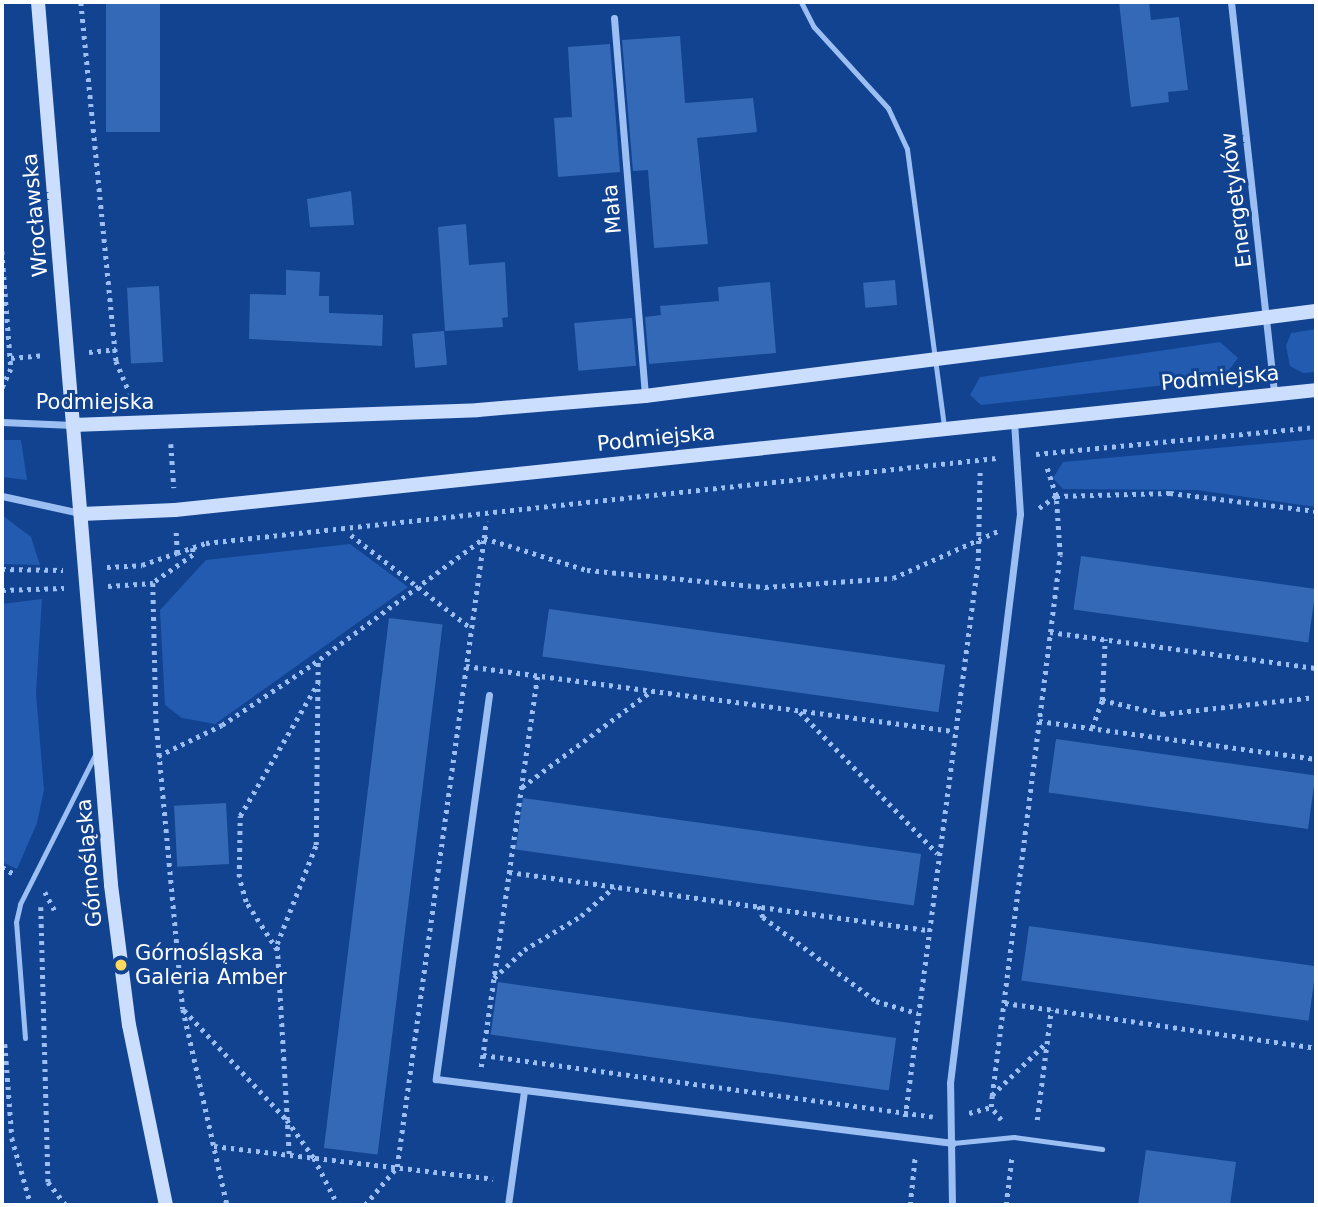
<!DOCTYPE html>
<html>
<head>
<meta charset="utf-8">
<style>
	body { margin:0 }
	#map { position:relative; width:1318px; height:1207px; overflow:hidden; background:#114391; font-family:"DejaVu Sans",sans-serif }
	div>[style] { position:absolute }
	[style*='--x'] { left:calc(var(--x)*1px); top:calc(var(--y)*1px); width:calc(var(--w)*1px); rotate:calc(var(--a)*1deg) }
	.green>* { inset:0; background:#225bb0 }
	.building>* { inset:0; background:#3469b8; transform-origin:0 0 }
	.path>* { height:4.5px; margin-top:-2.25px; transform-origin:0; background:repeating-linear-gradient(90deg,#9cbff3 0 3.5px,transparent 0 8.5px) }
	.lane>* { height:5px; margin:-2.5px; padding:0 2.5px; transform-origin:2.5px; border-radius:2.5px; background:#9cbff3 }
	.street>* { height:7px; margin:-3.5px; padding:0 3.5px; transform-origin:3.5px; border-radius:3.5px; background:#9cbff3 }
	.secondary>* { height:14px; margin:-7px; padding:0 7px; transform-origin:7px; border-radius:7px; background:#cbdefd }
	.dots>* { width:19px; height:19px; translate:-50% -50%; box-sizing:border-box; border:4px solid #114391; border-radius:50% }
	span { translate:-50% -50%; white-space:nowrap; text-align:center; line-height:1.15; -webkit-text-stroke:6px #114391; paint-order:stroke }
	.street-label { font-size:21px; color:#fff }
	.poi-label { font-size:21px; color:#fff }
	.left { translate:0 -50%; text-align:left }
	.frame { position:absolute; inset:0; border:4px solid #fff; pointer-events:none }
</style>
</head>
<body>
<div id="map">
	<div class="green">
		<div style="clip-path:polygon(1316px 329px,1316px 372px,1303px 373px,1290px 366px,1286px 346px,1291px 333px)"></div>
		<div style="clip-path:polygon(1220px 342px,1238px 358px,1222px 379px,981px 405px,970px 395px,980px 377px)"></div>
		<div style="clip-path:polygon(1316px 439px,1316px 507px,1197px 490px,1063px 489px,1053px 478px,1063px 462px)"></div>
		<div style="clip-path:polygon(2px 440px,21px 440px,27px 480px,2px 477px)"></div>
		<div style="clip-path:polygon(2px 515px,31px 537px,40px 565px,2px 564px)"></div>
		<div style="clip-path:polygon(350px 544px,408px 587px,215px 724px,182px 718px,165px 705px,160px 610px,206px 560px)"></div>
		<div style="clip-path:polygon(42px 599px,36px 693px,44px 790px,37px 823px,17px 869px,2px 862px,2px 604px)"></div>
	</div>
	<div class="building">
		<div style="left:106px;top:2px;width:54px;height:130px"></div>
		<div style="clip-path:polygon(1119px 2px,1149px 2px,1151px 20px,1179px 17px,1188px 90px,1168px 92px,1169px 102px,1131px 107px)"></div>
		<div style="clip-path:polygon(680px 36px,685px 103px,753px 98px,757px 132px,697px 138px,708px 244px,654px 248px,648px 170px,633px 171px,622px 40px)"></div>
		<div style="clip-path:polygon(610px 44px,620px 172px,558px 177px,554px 118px,572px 117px,568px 47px)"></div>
		<div style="clip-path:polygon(351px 191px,354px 225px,310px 227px,307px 199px)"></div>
		<div style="clip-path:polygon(466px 224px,469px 265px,505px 262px,508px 317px,502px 318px,503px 327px,445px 331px,438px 227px)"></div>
		<div style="clip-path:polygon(286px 270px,320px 272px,319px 296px,329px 296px,329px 313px,383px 315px,382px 346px,249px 339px,250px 294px,286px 295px)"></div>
		<div style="left:895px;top:280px;width:25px;height:32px;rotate:85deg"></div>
		<div style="clip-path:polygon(770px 282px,776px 353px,649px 364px,645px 317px,661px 315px,660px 306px,719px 301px,718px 287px)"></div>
		<div style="left:159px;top:286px;width:76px;height:32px;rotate:87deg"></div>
		<div style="left:632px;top:318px;width:48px;height:58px;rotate:85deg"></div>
		<div style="left:444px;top:331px;width:34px;height:32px;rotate:85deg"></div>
		<div style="left:1081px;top:556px;width:237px;height:54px;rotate:8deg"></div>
		<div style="left:549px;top:609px;width:400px;height:48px;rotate:8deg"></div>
		<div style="left:389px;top:618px;width:54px;height:534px;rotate:7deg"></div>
		<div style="left:1056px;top:739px;width:262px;height:54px;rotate:8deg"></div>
		<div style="left:523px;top:798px;width:402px;height:52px;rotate:8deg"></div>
		<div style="left:226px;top:803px;width:61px;height:52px;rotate:87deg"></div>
		<div style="left:1029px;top:926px;width:290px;height:55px;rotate:8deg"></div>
		<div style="left:498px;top:982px;width:402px;height:53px;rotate:8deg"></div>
		<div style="clip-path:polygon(1146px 1150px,1236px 1162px,1230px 1205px,1138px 1205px)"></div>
	</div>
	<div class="path">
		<div style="--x:81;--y:2;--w:361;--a:84.4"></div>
		<div style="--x:116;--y:361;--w:34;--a:67"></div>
		<div style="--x:129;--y:392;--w:13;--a:23"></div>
		<div style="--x:2;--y:251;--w:118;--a:85.6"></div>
		<div style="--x:11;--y:369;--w:21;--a:115"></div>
		<div style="--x:89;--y:352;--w:27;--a:-6"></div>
		<div style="--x:11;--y:358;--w:34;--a:-5"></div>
		<div style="--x:171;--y:444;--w:44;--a:86.1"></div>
		<div style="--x:1036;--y:454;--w:281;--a:-5.5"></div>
		<div style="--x:1039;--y:508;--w:21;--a:-35"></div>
		<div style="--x:1056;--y:496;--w:114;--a:-1.5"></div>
		<div style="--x:1170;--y:493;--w:147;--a:7"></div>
		<div style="--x:351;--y:535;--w:152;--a:37.8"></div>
		<div style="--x:193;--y:548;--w:7;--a:90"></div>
		<div style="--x:193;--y:555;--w:49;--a:145"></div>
		<div style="--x:153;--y:583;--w:136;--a:88.7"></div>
		<div style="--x:156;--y:719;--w:291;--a:84.7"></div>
		<div style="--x:183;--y:1009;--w:201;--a:77.3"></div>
		<div style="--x:177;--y:553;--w:31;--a:-19"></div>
		<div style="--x:206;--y:543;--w:795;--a:-6.14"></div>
		<div style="--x:107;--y:567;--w:35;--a:-3"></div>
		<div style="--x:142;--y:565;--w:37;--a:-19"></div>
		<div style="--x:177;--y:553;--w:21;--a:-93"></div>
		<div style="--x:2;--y:569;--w:61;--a:0.9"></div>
		<div style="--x:108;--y:586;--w:45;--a:-3.8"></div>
		<div style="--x:2;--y:590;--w:62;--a:-1.8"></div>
		<div style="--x:1050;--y:632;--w:268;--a:7.7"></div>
		<div style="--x:466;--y:666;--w:491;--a:7.6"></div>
		<div style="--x:1102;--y:700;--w:62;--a:13.1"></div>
		<div style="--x:1162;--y:714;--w:155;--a:-6.3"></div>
		<div style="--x:800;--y:712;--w:197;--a:45.8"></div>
		<div style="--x:1039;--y:721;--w:280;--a:7.8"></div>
		<div style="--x:1092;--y:728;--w:30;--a:-70"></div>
		<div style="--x:1102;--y:700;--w:61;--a:-87.2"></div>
		<div style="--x:158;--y:756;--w:71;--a:-25.8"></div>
		<div style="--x:222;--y:725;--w:110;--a:-33.8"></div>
		<div style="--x:313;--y:664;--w:212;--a:-36.4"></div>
		<div style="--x:484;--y:538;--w:17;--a:-83"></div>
		<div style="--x:522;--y:787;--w:159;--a:-36.6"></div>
		<div style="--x:2;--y:867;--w:16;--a:30"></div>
		<div style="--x:509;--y:872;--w:424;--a:7.9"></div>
		<div style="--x:45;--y:892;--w:21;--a:62"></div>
		<div style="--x:759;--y:906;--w:12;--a:70"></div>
		<div style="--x:763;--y:917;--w:141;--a:36.6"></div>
		<div style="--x:876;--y:1001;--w:43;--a:16.3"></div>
		<div style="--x:41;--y:907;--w:275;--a:88.5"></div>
		<div style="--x:48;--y:1182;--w:29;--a:52"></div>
		<div style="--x:277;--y:950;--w:57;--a:-122.9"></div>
		<div style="--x:246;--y:902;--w:26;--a:-106"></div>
		<div style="--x:239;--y:877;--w:61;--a:-89.1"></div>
		<div style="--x:240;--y:816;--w:154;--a:-59.6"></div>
		<div style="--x:494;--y:978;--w:41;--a:-43"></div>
		<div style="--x:524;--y:950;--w:66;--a:-30.8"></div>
		<div style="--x:581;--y:916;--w:44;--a:-41.3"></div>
		<div style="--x:1005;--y:1003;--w:314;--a:8.2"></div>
		<div style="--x:184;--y:1010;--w:151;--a:46.9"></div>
		<div style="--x:287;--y:1120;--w:47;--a:54.6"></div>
		<div style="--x:314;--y:1158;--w:53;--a:62.9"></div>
		<div style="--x:5;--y:1044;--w:94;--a:85.7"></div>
		<div style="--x:12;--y:1138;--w:70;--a:74.2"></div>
		<div style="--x:483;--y:1055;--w:454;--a:7.8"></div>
		<div style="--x:481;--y:1067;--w:395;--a:-81.8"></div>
		<div style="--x:992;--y:1095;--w:75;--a:-43.9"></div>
		<div style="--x:969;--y:1113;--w:23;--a:-15"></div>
		<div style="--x:905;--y:1117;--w:561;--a:-82.52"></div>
		<div style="--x:978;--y:561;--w:93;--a:-88.8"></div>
		<div style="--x:1001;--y:1120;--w:16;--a:-128"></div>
		<div style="--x:991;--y:1107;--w:11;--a:-85"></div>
		<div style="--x:992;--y:1096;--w:545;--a:-82.84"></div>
		<div style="--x:1060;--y:555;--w:59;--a:-93.9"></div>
		<div style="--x:1056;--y:496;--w:29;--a:-108"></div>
		<div style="--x:1037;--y:1120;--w:111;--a:-82.7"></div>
		<div style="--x:214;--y:1146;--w:281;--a:6.7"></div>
		<div style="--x:289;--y:1154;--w:210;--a:-93.3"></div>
		<div style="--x:277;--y:944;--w:106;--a:-68.5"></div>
		<div style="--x:316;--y:845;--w:186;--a:-89.4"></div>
		<div style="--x:365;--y:1205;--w:50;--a:-49.9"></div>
		<div style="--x:397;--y:1167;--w:635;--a:-82.13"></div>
		<div style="--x:484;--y:538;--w:108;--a:17.3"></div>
		<div style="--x:587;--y:570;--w:179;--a:5.5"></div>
		<div style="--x:765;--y:587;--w:128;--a:-4"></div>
		<div style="--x:893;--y:578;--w:115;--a:-24.1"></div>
		<div style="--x:910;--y:1205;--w:48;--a:-84.1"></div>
		<div style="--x:1006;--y:1205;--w:50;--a:-83.2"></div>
	</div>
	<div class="lane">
		<div style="--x:801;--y:2;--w:28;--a:63"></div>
		<div style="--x:814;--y:27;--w:110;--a:47.6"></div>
		<div style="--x:888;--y:108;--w:45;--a:65.1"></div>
		<div style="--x:907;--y:149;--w:281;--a:82.4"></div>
		<div style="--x:25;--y:1038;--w:116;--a:-94.4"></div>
		<div style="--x:16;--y:922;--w:18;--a:-77"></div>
		<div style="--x:20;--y:904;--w:169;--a:-63.3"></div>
		<div style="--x:953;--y:1143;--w:61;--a:-5.6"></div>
		<div style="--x:1014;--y:1137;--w:89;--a:7.8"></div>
	</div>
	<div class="street">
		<div style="--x:1231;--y:2;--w:394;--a:83.7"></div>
		<div style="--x:614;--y:18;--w:379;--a:85.3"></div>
		<div style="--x:2;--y:422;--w:71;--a:2.4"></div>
		<div style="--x:2;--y:496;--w:80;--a:12.3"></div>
		<div style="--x:489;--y:695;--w:388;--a:97.9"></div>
		<div style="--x:436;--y:1079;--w:521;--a:7.06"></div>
		<div style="--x:508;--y:1205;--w:115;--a:-82"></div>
		<div style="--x:952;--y:1205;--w:122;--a:-90.9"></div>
		<div style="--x:950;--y:1083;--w:573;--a:-82.99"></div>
		<div style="--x:1020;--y:514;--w:93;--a:-93.7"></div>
	</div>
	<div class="secondary">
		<div style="--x:38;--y:2;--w:886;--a:85.27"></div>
		<div style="--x:111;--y:885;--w:141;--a:82.7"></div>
		<div style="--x:129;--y:1025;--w:184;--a:78.4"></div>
		<div style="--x:73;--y:425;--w:405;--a:-2.1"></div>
		<div style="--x:478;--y:410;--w:168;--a:-4.8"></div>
		<div style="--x:645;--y:396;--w:676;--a:-7.22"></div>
		<div style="--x:81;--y:514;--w:94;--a:-2.4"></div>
		<div style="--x:175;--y:510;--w:1147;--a:-6"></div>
	</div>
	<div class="dots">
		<div style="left:121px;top:965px;background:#ffd85e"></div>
	</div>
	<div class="street-label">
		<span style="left:1236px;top:200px;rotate:-97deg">Energetyków</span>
		<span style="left:612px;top:209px;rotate:-95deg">Mała</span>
		<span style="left:35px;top:215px;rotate:-95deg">Wrocławska</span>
		<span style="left:1220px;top:378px;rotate:-5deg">Podmiejska</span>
		<span style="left:95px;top:402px">Podmiejska</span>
		<span style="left:656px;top:438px;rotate:-6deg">Podmiejska</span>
		<span style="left:89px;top:863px;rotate:-95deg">Górnośląska</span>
	</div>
	<div class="poi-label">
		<span class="left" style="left:135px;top:965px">Górnośląska<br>Galeria Amber</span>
	</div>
	<div class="frame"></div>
</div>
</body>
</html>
